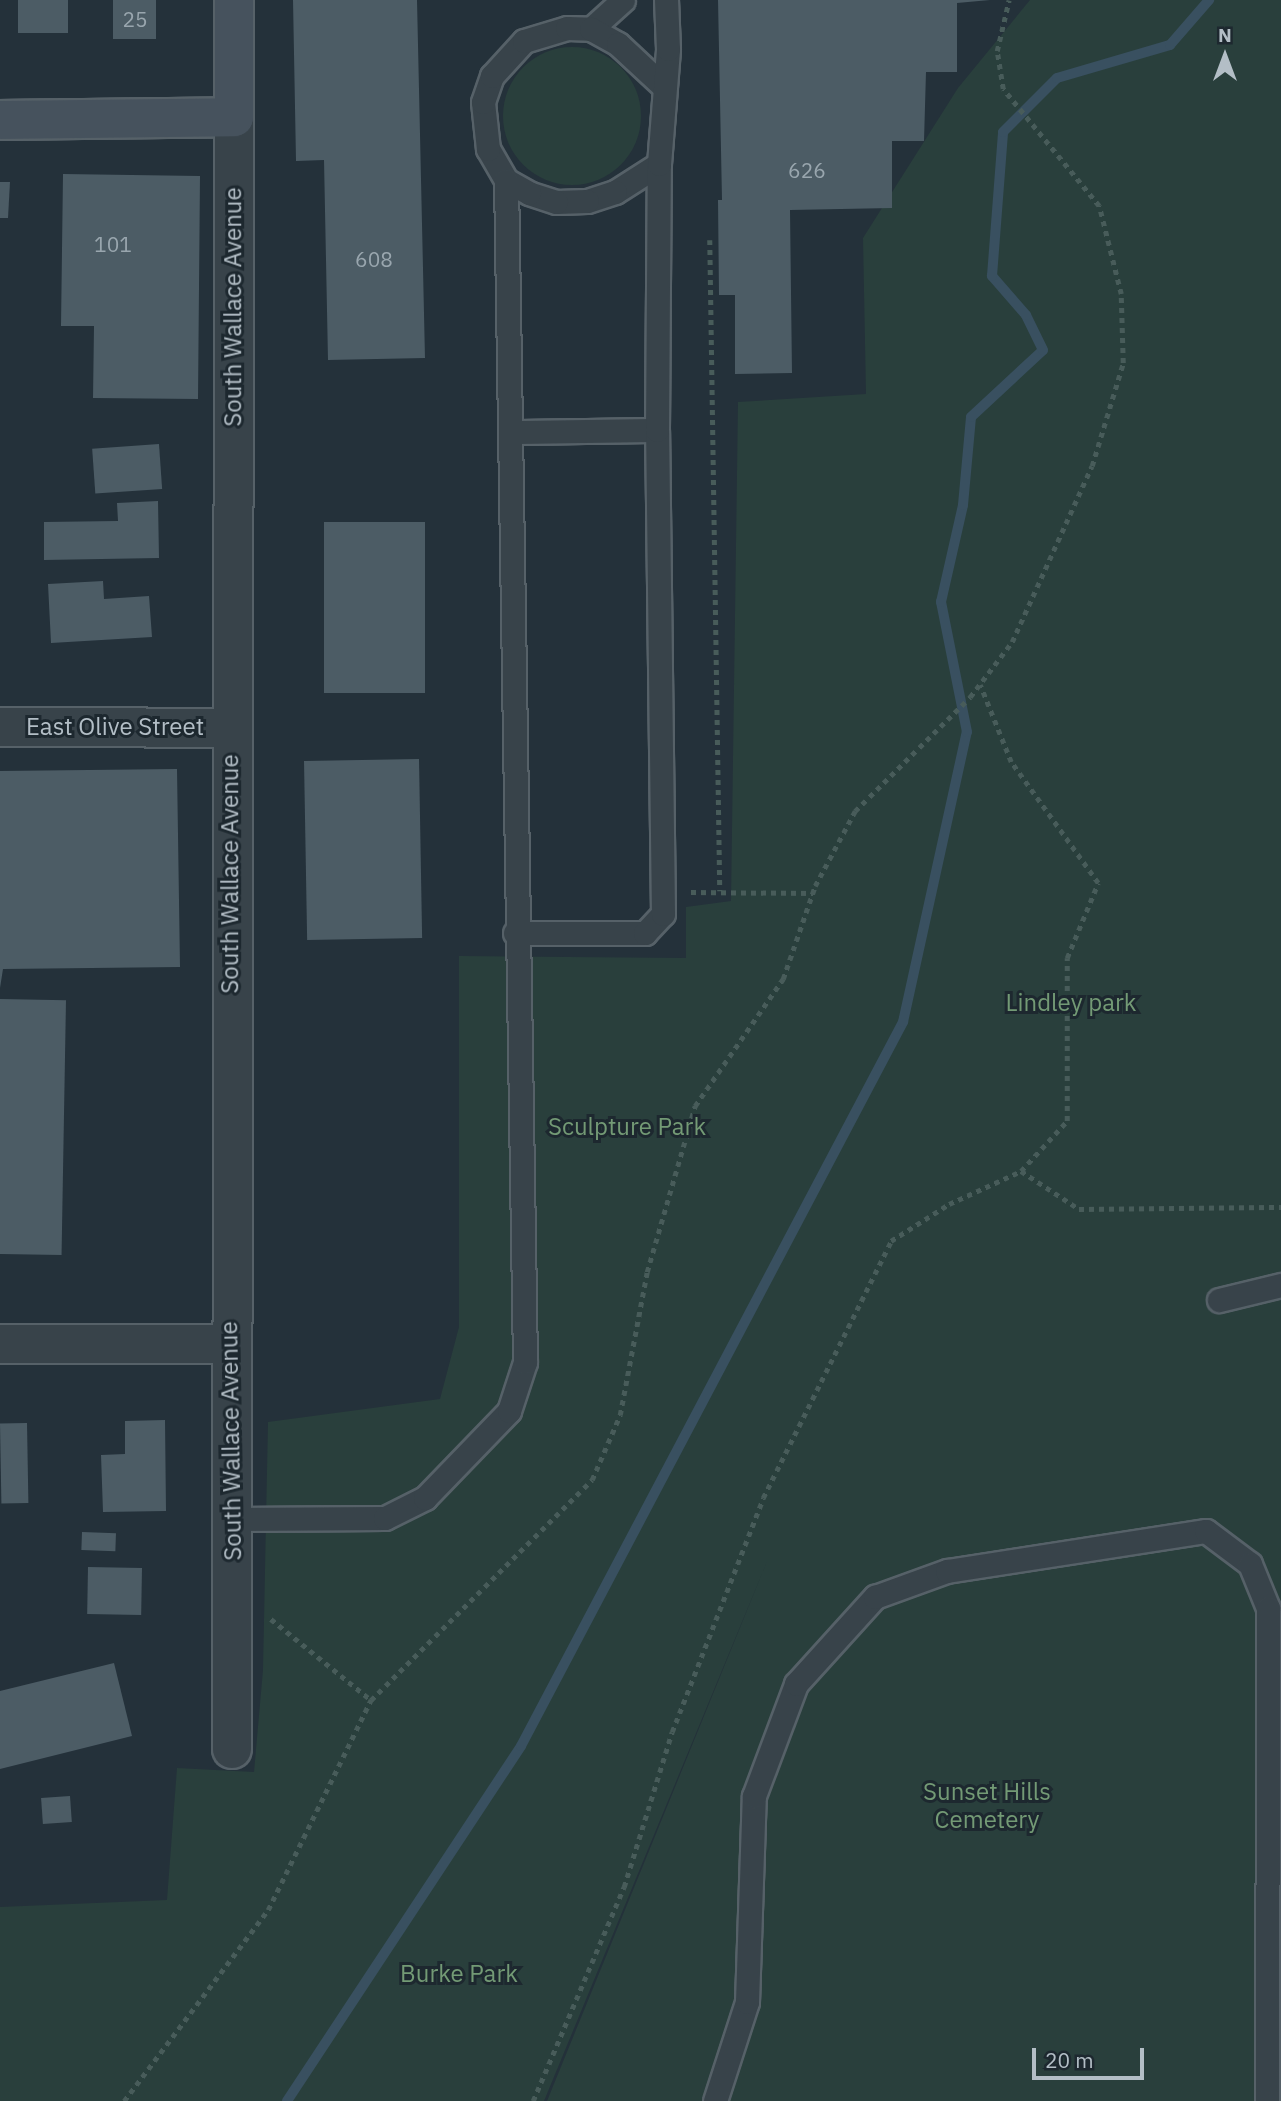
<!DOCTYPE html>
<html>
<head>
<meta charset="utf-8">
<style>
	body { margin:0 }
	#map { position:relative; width:1281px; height:2101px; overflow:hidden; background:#24313a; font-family:"IBM Plex Sans",sans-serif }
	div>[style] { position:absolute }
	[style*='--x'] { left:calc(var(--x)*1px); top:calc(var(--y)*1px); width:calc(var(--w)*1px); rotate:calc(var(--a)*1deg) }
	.green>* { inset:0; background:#293f3c }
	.round { border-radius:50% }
	.stream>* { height:10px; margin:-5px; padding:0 5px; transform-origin:5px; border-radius:5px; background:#395060 }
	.building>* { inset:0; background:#4c5c65; transform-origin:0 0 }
	.path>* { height:4.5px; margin-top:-2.25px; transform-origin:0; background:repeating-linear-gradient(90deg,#485c5a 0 5px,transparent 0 10px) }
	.roads { filter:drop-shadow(2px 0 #566168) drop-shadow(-2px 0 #566168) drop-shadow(0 2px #566168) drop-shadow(0 -2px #566168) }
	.lane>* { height:23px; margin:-11.5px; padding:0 11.5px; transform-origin:11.5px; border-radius:11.5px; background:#38434a }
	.street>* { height:38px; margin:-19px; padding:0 19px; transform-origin:19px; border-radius:19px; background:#38434a }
	.secondary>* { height:38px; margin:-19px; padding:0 19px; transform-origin:19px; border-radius:19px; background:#46525d }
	span { translate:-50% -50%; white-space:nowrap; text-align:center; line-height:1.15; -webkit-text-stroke:6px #1d282f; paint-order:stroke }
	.number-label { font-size:21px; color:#99a6ae }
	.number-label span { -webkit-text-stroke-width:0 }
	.street-label { font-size:24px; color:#b3bec6 }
	.park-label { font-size:24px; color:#739a75 }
	.north { position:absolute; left:1190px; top:21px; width:70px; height:70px; -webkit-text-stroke:5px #1d282f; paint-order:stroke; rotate:0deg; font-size:19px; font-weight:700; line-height:28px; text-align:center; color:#b3bec6 }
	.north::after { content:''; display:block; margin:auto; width:24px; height:32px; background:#b3bec6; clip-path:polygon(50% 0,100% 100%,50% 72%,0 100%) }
	.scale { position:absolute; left:1032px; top:2048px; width:112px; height:32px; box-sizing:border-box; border:4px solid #b3bec6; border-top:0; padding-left:9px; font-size:21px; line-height:24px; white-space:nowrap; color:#b3bec6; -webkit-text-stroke:5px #1d282f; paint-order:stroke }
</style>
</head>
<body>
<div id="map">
	<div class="green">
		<div style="clip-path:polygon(1030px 0,1281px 0,1281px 2101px,547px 2101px,768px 1559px,544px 2101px,0 2101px,0 1907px,167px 1900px,177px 1768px,254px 1772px,263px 1670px,268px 1422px,440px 1399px,459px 1327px,459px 956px,686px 958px,686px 907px,731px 901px,738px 402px,866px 394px,863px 238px,958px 88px)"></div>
		<div class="round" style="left:503px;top:47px;width:138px;height:138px"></div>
	</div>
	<div class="stream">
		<div style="--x:287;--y:2101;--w:425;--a:-56.6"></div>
		<div style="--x:521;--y:1746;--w:819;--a:-62.18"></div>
		<div style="--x:903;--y:1022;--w:297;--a:-77.6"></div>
		<div style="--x:967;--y:732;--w:133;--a:-101.3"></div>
		<div style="--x:941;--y:602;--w:99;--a:-77.2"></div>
		<div style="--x:963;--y:505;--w:88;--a:-84.8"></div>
		<div style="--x:971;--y:417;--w:98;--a:-42.9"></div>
		<div style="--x:1043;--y:350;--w:39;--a:-116"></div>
		<div style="--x:1026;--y:315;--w:52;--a:-131.1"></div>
		<div style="--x:992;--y:276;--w:144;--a:-85.6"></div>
		<div style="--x:1003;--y:132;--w:76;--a:-45"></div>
		<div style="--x:1057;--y:78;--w:118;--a:-16.3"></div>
		<div style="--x:1170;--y:45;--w:60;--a:-49.1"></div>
	</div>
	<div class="building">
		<div style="left:18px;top:0;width:50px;height:33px"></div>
		<div style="left:113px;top:0;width:43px;height:39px"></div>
		<div style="clip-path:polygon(293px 0,417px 0,425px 358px,328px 360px,324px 160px,296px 161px)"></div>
		<div style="clip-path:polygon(718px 0,990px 0,957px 3px,957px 72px,926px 72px,924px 141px,892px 141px,892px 208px,790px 210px,792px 373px,735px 374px,735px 295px,719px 295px,718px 200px,722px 200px)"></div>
		<div style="clip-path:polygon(63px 174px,200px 176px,198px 399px,93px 398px,94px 326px,61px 326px)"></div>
		<div style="clip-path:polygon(0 182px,10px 182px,8px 218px,0 218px)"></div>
		<div style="left:159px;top:444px;width:45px;height:67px;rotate:86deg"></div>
		<div style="clip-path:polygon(158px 501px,159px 558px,44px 560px,44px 522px,118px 521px,117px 503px)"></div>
		<div style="left:324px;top:522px;width:101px;height:171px"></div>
		<div style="clip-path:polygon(103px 581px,104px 599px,149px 596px,152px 637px,51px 643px,48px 584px)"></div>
		<div style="left:419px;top:759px;width:179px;height:115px;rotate:89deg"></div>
		<div style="clip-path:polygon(177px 769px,180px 967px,3px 969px,0 988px,0 771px)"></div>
		<div style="left:0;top:999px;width:66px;height:255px;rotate:1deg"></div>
		<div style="clip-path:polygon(165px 1420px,166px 1511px,103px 1512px,101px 1455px,125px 1454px,125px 1421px)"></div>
		<div style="left:27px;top:1423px;width:80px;height:27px;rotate:89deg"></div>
		<div style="left:82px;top:1532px;width:34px;height:18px;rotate:2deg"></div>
		<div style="left:88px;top:1567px;width:54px;height:47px;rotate:1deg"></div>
		<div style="clip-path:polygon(114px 1663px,132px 1736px,0 1769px,0 1691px)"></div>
		<div style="left:70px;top:1796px;width:26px;height:29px;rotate:86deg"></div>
	</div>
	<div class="path">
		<div style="--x:710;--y:240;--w:651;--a:89.12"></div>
		<div style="--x:691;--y:892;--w:122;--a:0.5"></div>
		<div style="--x:1021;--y:1171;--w:69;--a:33.2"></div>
		<div style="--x:1079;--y:1209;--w:202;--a:-0.6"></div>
		<div style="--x:271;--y:1619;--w:129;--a:39"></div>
		<div style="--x:124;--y:2101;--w:239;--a:-53"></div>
		<div style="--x:268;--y:1910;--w:234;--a:-63.9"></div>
		<div style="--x:371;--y:1700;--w:312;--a:-44.9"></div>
		<div style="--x:592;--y:1480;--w:71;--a:-66.7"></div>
		<div style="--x:620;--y:1415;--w:146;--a:-79.3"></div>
		<div style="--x:647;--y:1272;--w:173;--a:-73.9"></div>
		<div style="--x:695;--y:1106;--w:155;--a:-55.3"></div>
		<div style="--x:783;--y:979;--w:98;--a:-71"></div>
		<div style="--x:815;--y:886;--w:85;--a:-61.9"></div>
		<div style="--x:855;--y:811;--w:162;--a:-44.7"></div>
		<div style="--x:970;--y:697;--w:69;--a:-52.6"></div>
		<div style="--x:1012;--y:642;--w:193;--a:-65.6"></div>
		<div style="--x:1092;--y:466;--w:108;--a:-73.2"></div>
		<div style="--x:1123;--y:363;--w:69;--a:-91.7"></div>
		<div style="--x:1121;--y:294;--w:91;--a:-104"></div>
		<div style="--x:1099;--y:206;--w:151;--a:-129.4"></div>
		<div style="--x:1003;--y:89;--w:38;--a:-99"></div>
		<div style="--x:997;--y:51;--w:52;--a:-76.8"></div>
		<div style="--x:533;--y:2101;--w:233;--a:-67"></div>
		<div style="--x:624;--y:1887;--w:162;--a:-72.8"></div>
		<div style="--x:672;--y:1732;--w:251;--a:-68.7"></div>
		<div style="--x:763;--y:1498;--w:287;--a:-63.5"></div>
		<div style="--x:891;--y:1241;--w:69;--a:-32.5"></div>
		<div style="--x:949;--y:1204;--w:79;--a:-24.6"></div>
		<div style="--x:1021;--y:1171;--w:68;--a:-47.4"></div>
		<div style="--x:1067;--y:1121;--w:163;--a:-90"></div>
		<div style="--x:1067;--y:958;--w:81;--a:-67.5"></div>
		<div style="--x:1098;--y:883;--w:149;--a:-125.7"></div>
		<div style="--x:1011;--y:762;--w:83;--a:-111.9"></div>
	</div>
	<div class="roads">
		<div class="lane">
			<div style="--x:591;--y:29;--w:43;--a:-42.2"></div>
			<div style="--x:659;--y:164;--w:52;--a:147.5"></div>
			<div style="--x:615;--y:192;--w:29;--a:162"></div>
			<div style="--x:587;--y:201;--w:31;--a:178"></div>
			<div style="--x:556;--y:202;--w:28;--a:-162"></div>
			<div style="--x:529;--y:193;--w:26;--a:-151"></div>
			<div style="--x:506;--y:180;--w:36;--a:-120"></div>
			<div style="--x:488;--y:149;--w:47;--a:-96.1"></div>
			<div style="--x:483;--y:102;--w:28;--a:-71"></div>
			<div style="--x:492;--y:76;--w:47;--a:-47.6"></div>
			<div style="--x:524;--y:41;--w:45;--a:-16.8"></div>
			<div style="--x:567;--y:28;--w:24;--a:2"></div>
			<div style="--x:591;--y:29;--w:31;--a:29"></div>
			<div style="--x:618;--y:44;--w:60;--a:43"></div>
			<div style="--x:514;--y:432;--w:143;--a:-0.8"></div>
			<div style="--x:515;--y:933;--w:130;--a:0"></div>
			<div style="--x:645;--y:933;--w:26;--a:-47"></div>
			<div style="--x:663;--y:914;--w:484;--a:-90.7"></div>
			<div style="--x:657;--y:430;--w:266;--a:-89.6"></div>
			<div style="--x:659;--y:164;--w:115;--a:-85.5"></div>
			<div style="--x:668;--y:49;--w:49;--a:-92.3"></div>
			<div style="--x:1219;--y:1300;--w:64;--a:-13.6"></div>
			<div style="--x:233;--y:1519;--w:152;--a:-0.4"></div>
			<div style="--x:385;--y:1518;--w:45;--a:-26.6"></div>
			<div style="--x:425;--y:1498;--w:121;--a:-46"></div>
			<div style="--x:509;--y:1411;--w:52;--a:-71.9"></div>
			<div style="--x:525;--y:1362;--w:1182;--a:-90.92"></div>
			<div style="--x:715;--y:2101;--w:104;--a:-72.1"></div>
			<div style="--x:747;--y:2002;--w:206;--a:-88.1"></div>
			<div style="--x:754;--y:1796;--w:120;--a:-69.4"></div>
			<div style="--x:796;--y:1684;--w:118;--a:-47.8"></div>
			<div style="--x:875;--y:1597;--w:77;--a:-19.9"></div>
			<div style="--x:947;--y:1571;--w:262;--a:-8.8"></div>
			<div style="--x:1206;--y:1531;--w:55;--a:36.9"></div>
			<div style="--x:1250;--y:1564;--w:48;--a:67.8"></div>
			<div style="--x:1268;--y:1608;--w:493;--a:90.1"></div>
		</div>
		<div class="street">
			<div style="--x:0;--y:727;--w:230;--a:0.2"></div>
			<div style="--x:0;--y:1344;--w:230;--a:0"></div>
			<div style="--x:232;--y:1749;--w:1632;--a:-89.93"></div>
		</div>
		<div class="secondary">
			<div style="--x:0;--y:120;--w:234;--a:-0.7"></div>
			<div style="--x:234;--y:117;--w:117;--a:-90"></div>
		</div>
	</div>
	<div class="number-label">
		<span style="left:135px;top:19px">25</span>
		<span style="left:807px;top:170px">626</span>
		<span style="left:113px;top:244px">101</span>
		<span style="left:374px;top:259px">608</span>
	</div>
	<div class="street-label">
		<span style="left:233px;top:307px;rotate:-90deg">South Wallace Avenue</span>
		<span style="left:115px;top:727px">East Olive Street</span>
		<span style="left:230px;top:874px;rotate:-90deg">South Wallace Avenue</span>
		<span style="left:231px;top:1441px;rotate:-91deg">South Wallace Avenue</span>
	</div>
	<div class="park-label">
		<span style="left:1071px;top:1003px">Lindley park</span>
		<span style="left:627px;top:1127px">Sculpture Park</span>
		<span style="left:987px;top:1806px">Sunset Hills<br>Cemetery</span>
		<span style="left:459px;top:1974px">Burke Park</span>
	</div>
	<div class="north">N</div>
	<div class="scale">20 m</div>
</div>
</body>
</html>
